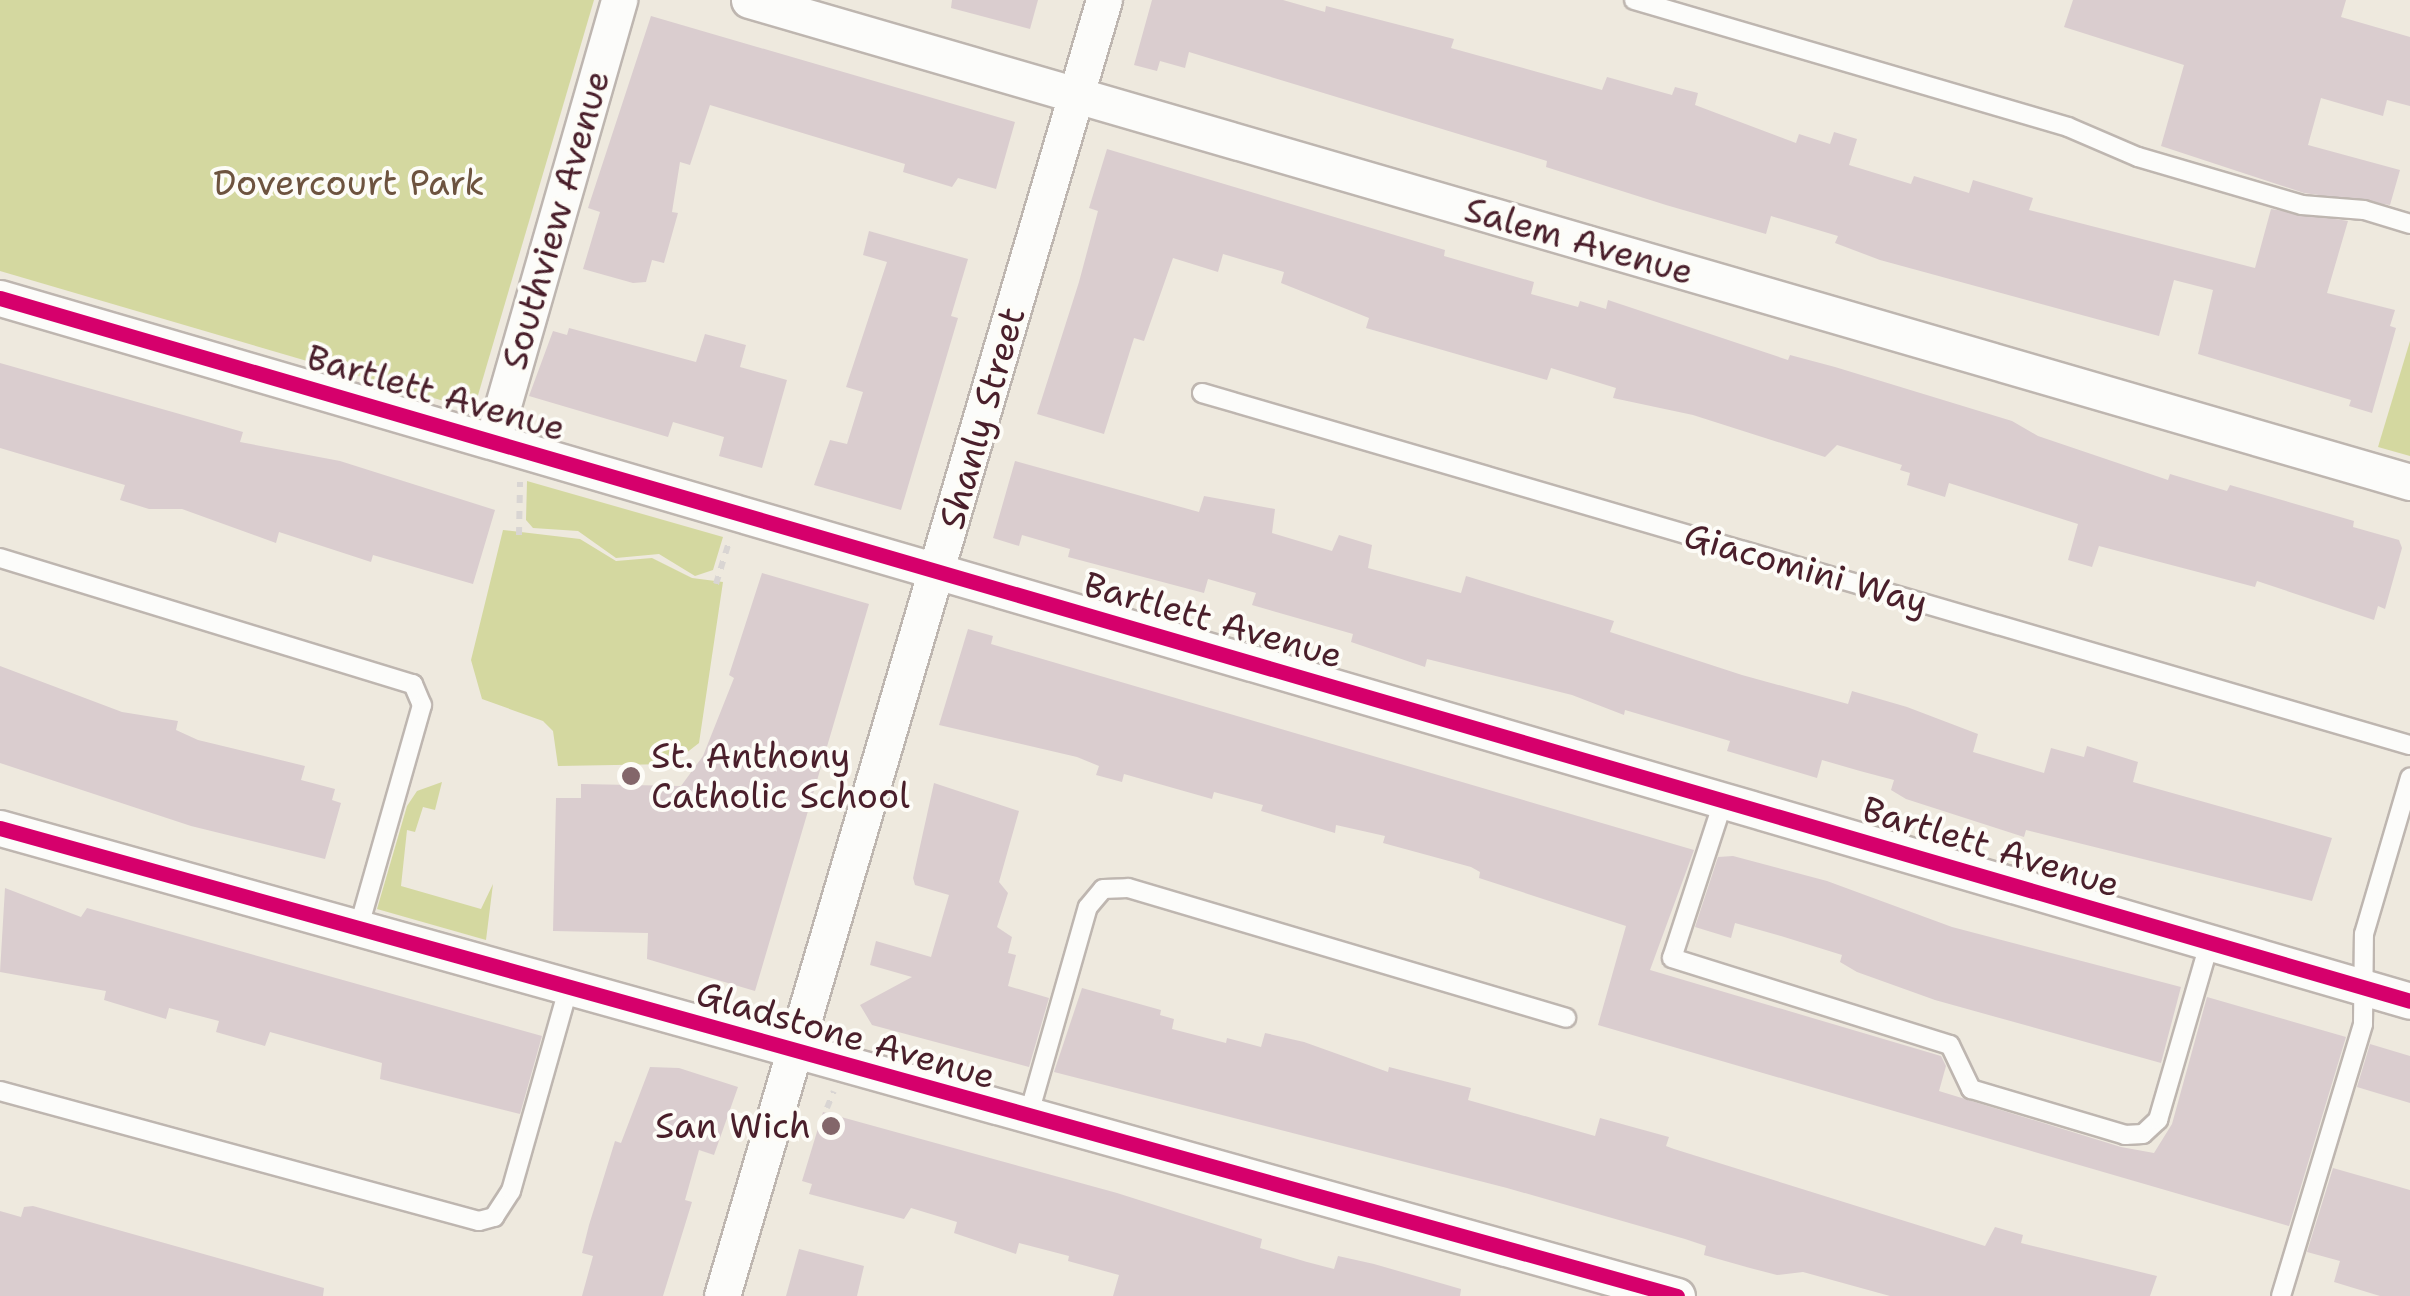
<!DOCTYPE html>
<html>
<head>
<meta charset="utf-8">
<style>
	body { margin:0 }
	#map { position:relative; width:2410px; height:1296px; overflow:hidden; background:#eee9de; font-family:"Shantell Sans",sans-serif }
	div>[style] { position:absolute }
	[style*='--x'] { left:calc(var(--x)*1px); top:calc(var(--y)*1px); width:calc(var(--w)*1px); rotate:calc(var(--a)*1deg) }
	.green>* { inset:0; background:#d4d8a0 }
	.building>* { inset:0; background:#dacdcf }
	.path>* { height:6px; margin-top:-3px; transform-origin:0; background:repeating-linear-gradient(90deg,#d9d5d3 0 8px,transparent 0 16px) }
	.roads { filter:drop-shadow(2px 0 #beb6b0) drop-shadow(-2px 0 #beb6b0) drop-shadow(0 2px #beb6b0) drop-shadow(0 -2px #beb6b0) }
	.service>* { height:18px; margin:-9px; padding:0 9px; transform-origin:9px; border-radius:9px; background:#fcfcfa }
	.minor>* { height:35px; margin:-17.5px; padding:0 17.5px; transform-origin:17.5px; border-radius:17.5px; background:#fcfcfa }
	.cycleway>* { height:15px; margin:-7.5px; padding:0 7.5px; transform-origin:7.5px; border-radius:7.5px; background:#d6006c }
	.dots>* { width:28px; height:28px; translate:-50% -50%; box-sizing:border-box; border:5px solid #fdfcf7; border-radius:50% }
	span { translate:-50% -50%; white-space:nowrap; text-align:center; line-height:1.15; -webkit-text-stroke:8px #fdfcf7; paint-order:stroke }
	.park-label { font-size:35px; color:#6d533f }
	.street-label { font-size:35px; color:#4a1f2b }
	.poi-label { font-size:35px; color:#4a1f2b }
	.left { translate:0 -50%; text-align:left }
	.right { translate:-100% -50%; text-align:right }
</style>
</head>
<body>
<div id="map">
	<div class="green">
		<div style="clip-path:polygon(0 0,594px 0,476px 402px,461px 406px,0 271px)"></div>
		<div style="clip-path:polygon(2410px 341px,2410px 456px,2378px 447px)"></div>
		<div style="clip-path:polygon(527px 481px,723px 537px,713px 570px,695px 576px,659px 554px,616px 558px,578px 531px,533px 528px,526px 520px)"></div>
		<div style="clip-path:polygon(503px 530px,580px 539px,616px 561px,652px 558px,692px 578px,723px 582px,699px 743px,672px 764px,558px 766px,553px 731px,543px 721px,482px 699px,471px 660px)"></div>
		<div style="clip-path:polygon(442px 782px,435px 810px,423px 807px,415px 832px,407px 830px,401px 886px,481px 909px,493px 884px,486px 940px,377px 909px,407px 806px,417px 791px)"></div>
	</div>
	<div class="building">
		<div style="clip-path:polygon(952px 0,1038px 0,1030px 29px,951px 8px)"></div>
		<div style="clip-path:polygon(1152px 0,1283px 0,1325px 12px,1326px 6px,1454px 39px,1451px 48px,1602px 90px,1607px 77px,1672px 95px,1675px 87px,1698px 93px,1695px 105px,1796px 143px,1799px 134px,1830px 144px,1834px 132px,1857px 139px,1849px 165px,1911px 184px,1914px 176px,1969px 193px,1973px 180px,2033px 198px,2029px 210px,2255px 268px,2271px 209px,2348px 221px,2327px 293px,2395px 310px,2390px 326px,2396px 328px,2372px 413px,2349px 406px,2351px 400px,2198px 354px,2213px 290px,2174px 280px,2159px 336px,1880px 260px,1835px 243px,1838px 236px,1771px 216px,1766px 234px,1666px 205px,1546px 167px,1547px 161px,1189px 52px,1185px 68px,1160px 61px,1157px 71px,1134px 65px)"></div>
		<div style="clip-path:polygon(2073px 0,2346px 0,2341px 17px,2410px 37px,2410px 106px,2387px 100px,2383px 116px,2321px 98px,2308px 145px,2400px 170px,2390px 205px,2304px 193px,2161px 146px,2184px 65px,2064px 27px)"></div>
		<div style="clip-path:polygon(651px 16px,1015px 122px,996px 189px,958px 178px,952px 187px,903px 172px,905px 164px,710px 105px,690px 165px,680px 162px,672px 212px,678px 213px,664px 263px,652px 260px,646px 282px,633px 283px,583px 269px,600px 212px,588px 208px)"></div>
		<div style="clip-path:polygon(1107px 149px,1445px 250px,1444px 256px,1534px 282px,1531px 294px,1578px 307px,1580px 301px,1606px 309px,1608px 300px,1788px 360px,1790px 355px,1835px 367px,2012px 421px,2038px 436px,2168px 480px,2170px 474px,2227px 491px,2230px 485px,2354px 521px,2353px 527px,2399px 540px,2402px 548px,2385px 609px,2378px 606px,2374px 620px,2257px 581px,2255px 587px,2099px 546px,2092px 567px,2068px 560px,2078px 524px,1949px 483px,1945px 497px,1907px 485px,1910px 473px,1900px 470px,1902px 465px,1837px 445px,1825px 457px,1693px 415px,1613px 398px,1616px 388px,1551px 368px,1547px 380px,1366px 328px,1369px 318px,1281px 283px,1284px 272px,1223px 254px,1218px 272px,1173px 258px,1144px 341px,1134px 338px,1104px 434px,1037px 414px,1079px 282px,1098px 211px,1089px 208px)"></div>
		<div style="clip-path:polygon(869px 231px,968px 259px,951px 316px,958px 318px,901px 510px,814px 485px,830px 440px,847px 444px,863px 392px,846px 387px,887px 262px,863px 255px)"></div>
		<div style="clip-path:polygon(569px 328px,696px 362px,705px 334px,746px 345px,740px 367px,787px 380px,762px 468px,719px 456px,724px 437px,673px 422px,668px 437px,529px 396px,553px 331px,567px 335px)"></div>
		<div style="clip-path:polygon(0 363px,243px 432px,240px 442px,340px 461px,495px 510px,473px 584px,373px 555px,371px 562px,279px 532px,276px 543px,182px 509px,149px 509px,120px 500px,125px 485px,0 448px)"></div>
		<div style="clip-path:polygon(1015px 461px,1199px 512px,1204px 496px,1275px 509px,1272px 533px,1332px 551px,1339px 535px,1372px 545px,1368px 568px,1461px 593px,1466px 576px,1614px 621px,1610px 632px,1742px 675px,1848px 704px,1852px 691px,1907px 707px,1978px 734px,1973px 752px,2044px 773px,2051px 748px,2084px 757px,2087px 746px,2138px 762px,2133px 782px,2332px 838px,2312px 901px,2026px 830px,2024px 837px,1906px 799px,1891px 790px,1894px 780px,1860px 771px,1822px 760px,1817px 778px,1727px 751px,1730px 741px,1625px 710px,1624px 715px,1572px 695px,1427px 659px,1425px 667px,1351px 642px,1353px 634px,1252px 605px,1256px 593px,1208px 579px,1204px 593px,1068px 557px,1070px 549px,1022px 535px,1019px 546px,993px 538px)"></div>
		<div style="clip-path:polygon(762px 573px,869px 604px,755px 991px,647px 959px,648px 933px,553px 931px,556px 798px,581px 798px,581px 784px,681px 786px,703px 756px,734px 678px,729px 675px)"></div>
		<div style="clip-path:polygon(968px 629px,993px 636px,991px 644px,1694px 850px,1650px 970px,1941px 1056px,1946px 1066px,1939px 1091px,2121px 1147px,2154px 1153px,2172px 1124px,2207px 997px,2346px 1037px,2289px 1226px,1598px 1025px,1626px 926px,1479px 878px,1480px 872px,1471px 867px,1383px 843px,1385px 836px,1336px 825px,1335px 833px,1261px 811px,1263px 805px,1214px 792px,1212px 799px,1124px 774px,1122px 782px,1096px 775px,1099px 766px,1077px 757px,939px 725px)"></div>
		<div style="clip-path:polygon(0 666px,122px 712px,178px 721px,176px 730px,198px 740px,305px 766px,301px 780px,335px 789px,332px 800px,341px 803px,325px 859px,191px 826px,0 763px)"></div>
		<div style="clip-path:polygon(934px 783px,1019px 811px,999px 882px,1008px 893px,997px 927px,1012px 937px,1008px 953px,1016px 955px,1008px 986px,1049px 998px,1029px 1067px,872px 1025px,860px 1005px,912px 977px,870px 965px,876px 941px,931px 957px,949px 895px,915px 885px,913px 878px)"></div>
		<div style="clip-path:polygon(1733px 856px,1827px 881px,1952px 927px,2181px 987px,2161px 1063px,1935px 1000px,1857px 972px,1840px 962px,1842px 955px,1781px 936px,1735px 923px,1731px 938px,1695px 927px,1718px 857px)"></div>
		<div style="clip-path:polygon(5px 888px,81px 917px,87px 908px,542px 1036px,520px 1114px,380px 1079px,382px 1063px,270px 1032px,265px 1046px,216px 1032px,219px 1021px,169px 1008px,166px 1019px,104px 1000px,106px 991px,0 972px)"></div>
		<div style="clip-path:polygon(1082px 988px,1161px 1010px,1160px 1015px,1174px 1019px,1172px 1029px,1226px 1043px,1227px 1038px,1261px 1047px,1265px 1033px,1304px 1042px,1388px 1072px,1389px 1067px,1471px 1088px,1468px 1100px,1595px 1136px,1600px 1118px,1669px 1137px,1666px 1146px,1674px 1149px,1985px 1246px,1995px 1227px,2023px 1235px,2021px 1243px,2157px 1276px,2150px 1296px,1890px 1296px,1803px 1272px,1777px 1275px,1750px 1268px,1704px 1255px,1706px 1246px,1685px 1239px,1507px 1188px,1054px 1072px)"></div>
		<div style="clip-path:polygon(2370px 1044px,2410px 1056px,2410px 1103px,2357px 1087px)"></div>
		<div style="clip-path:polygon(650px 1067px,679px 1068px,738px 1087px,714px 1155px,699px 1150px,685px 1200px,692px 1202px,663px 1296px,582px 1296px,593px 1256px,582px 1253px,589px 1225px,615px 1141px,621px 1143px)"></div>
		<div style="clip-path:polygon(823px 1112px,1117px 1193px,1262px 1239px,1260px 1248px,1307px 1262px,1334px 1269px,1338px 1256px,1374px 1264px,1461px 1289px,1460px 1296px,1113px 1296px,1119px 1275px,1068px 1261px,1069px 1256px,1019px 1243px,1016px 1254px,954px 1233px,957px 1222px,911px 1208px,904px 1219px,809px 1194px,812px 1184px,802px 1181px)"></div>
		<div style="clip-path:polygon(2333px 1168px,2410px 1190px,2410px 1296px,2380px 1296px,2334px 1282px,2340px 1261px,2307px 1252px)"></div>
		<div style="clip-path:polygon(33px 1206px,324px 1288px,323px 1296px,0 1296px,0 1211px,21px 1217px,24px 1207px)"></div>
		<div style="clip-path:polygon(799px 1249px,864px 1266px,857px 1296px,786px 1296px)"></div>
	</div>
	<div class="path">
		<div style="--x:519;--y:535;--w:53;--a:-88.9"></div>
		<div style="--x:716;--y:584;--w:44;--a:-72.8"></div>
		<div style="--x:827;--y:1108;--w:18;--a:-68"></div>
	</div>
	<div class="roads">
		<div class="service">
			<div style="--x:1634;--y:0;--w:452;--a:16.3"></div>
			<div style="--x:2068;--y:127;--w:76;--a:23.2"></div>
			<div style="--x:2138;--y:157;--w:171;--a:16.3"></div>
			<div style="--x:2302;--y:205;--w:62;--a:4.6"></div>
			<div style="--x:2364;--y:210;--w:48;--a:16.9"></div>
			<div style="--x:1202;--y:393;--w:1258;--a:16.25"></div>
			<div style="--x:0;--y:558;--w:432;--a:17"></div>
			<div style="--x:413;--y:684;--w:23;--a:67"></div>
			<div style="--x:422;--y:705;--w:234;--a:105.9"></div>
			<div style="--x:1724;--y:799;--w:167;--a:108.1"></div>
			<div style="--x:1672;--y:958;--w:291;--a:17.4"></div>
			<div style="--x:1950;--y:1045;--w:49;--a:64.5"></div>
			<div style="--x:1971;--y:1089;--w:161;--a:16.6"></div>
			<div style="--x:2125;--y:1135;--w:18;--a:-3"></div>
			<div style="--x:2143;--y:1134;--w:21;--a:-43"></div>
			<div style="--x:2158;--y:1120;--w:183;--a:-73.8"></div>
			<div style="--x:0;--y:1091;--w:496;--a:15.2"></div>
			<div style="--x:479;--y:1221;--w:16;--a:-15"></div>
			<div style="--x:494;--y:1217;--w:31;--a:-57"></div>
			<div style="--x:511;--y:1191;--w:210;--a:-74.2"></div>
			<div style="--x:1028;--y:1117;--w:218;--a:-74.1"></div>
			<div style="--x:1088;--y:907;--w:23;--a:-50"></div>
			<div style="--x:1103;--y:889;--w:25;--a:-2"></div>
			<div style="--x:1128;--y:888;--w:457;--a:16.5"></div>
			<div style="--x:2281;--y:1296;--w:284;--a:-73.2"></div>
			<div style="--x:2363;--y:1024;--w:90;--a:-89.4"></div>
			<div style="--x:2364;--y:934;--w:163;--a:-73.6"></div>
		</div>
		<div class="minor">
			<div style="--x:749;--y:0;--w:1730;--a:16.18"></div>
			<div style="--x:0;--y:298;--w:2510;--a:16.26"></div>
			<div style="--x:493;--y:440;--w:458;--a:-74"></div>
			<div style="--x:0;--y:828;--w:1741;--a:15.59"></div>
			<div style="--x:722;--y:1296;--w:1351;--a:-73.58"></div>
		</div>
	</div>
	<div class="cycleway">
		<div style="--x:0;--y:298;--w:2510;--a:16.26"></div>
		<div style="--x:0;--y:828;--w:1741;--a:15.59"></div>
	</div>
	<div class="dots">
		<div style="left:631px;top:776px;background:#83666a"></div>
		<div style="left:831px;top:1126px;background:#83666a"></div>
	</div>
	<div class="park-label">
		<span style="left:349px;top:183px">Dovercourt Park</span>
	</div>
	<div class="street-label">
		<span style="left:556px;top:220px;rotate:-74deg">Southview Avenue</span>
		<span style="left:1579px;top:241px;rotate:16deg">Salem Avenue</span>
		<span style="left:436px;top:393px;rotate:16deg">Bartlett Avenue</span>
		<span style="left:982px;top:418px;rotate:-74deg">Shanly Street</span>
		<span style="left:1806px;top:569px;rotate:16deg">Giacomini Way</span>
		<span style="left:1213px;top:620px;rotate:16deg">Bartlett Avenue</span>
		<span style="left:1991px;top:847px;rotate:17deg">Bartlett Avenue</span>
		<span style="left:846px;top:1035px;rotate:16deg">Gladstone Avenue</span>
	</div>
	<div class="poi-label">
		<span class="left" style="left:651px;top:776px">St. Anthony<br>Catholic School</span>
		<span class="right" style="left:811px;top:1126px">San Wich</span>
	</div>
</div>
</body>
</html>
